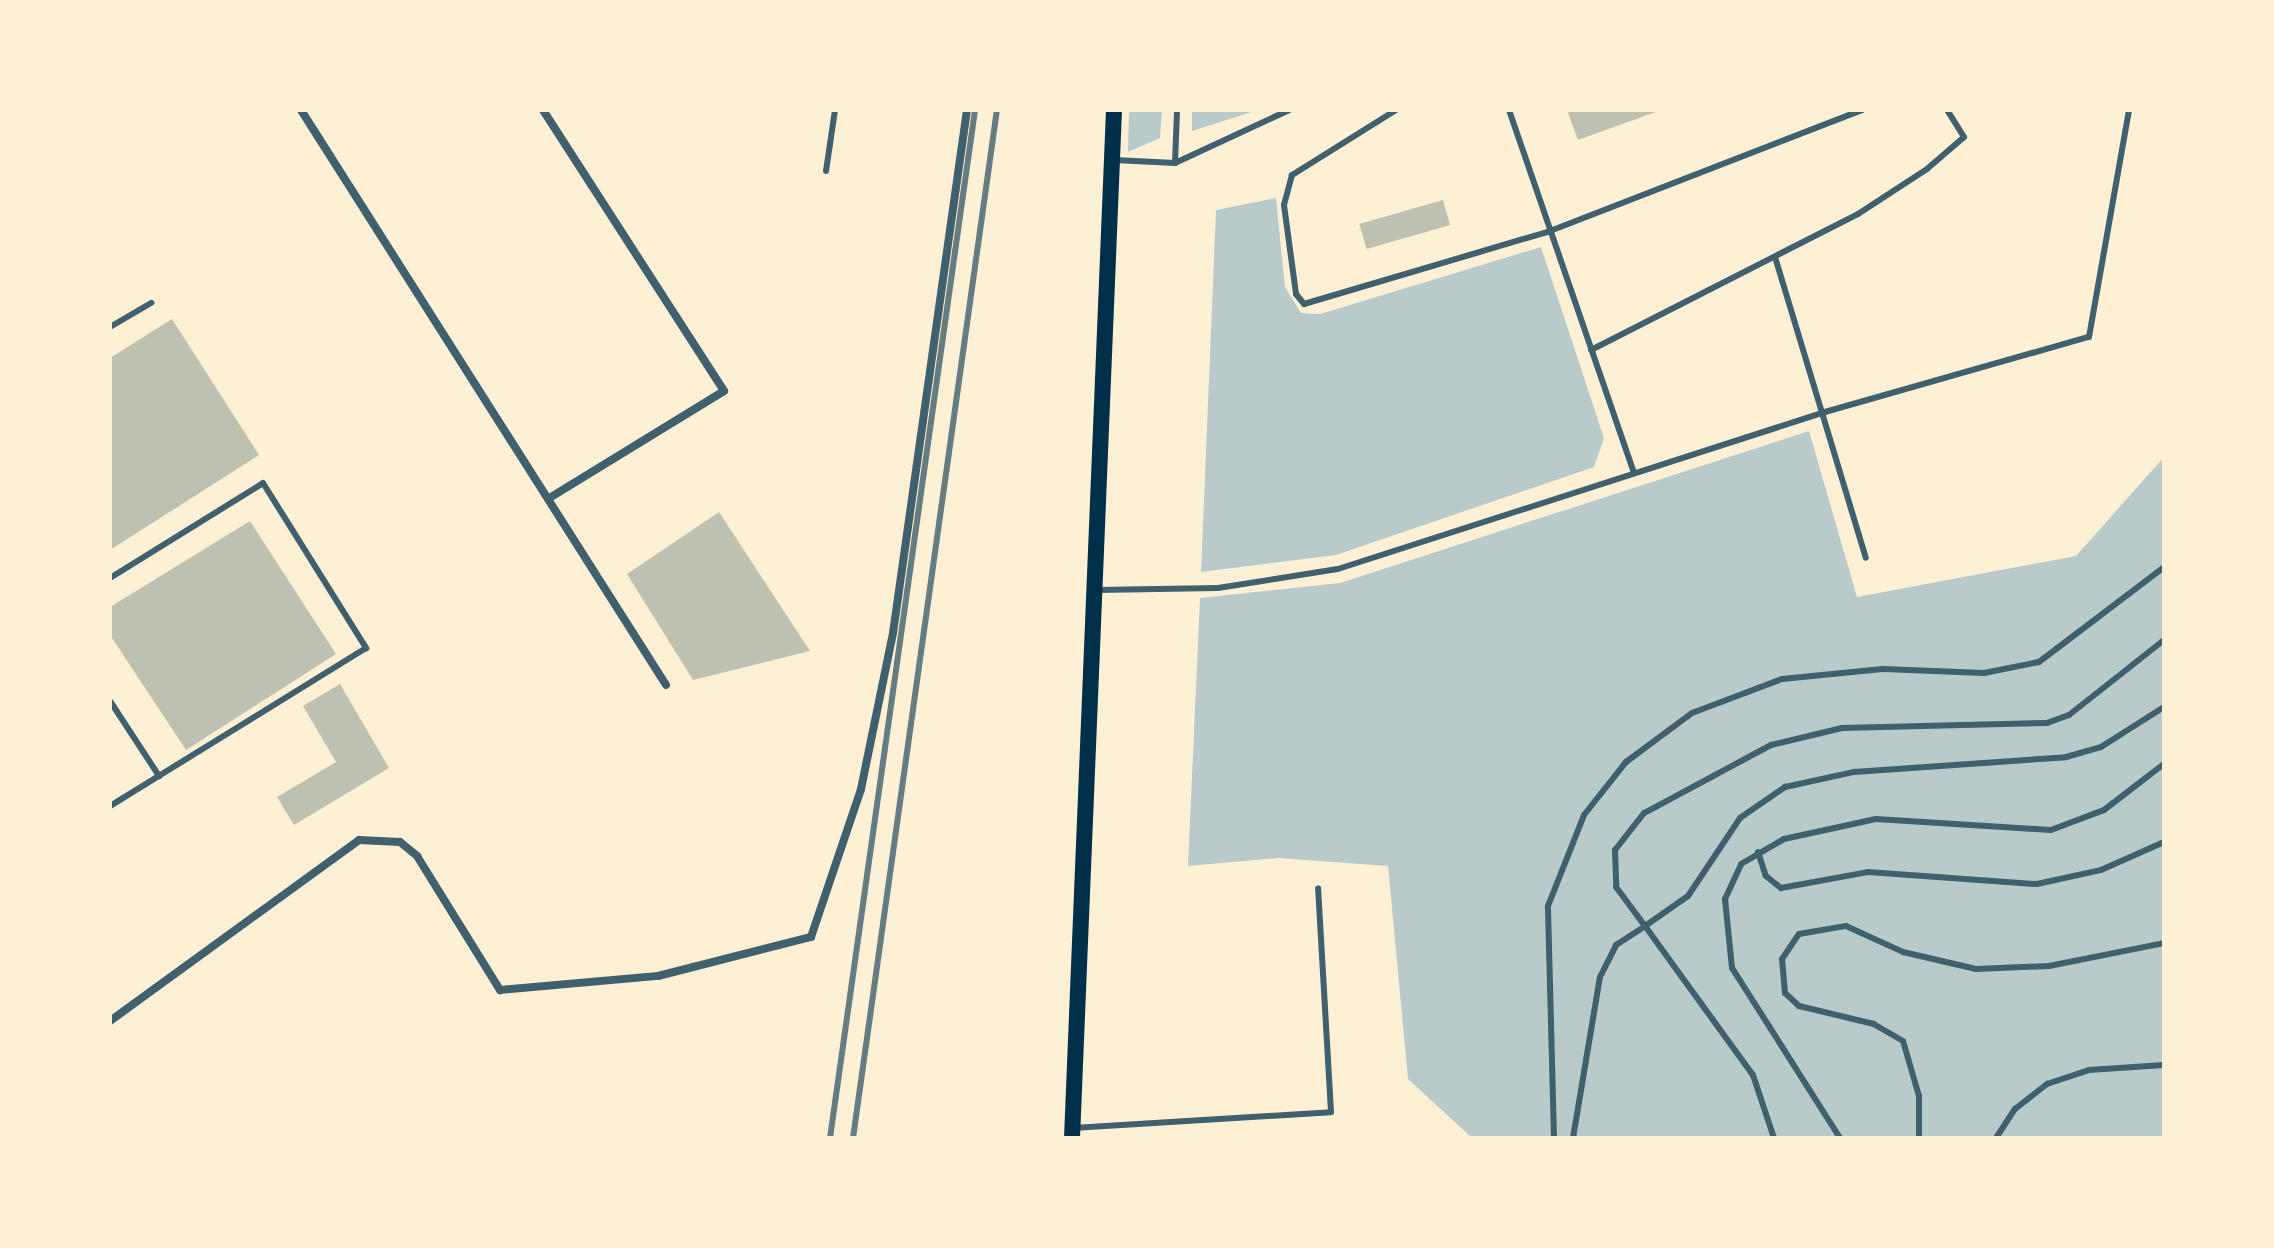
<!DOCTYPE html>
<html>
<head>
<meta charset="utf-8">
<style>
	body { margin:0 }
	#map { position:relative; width:2274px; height:1248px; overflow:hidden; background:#fdf0d5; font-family:Georgia,serif }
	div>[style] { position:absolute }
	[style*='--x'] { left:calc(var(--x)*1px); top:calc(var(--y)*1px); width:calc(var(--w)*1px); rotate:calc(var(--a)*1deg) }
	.green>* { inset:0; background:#b9caca }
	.building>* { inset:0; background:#bec0b2; transform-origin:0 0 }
	.service>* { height:6px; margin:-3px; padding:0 3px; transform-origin:3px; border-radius:3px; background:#3f606c }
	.minor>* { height:8px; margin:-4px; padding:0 4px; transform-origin:4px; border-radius:4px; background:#3f606c }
	.secondary>* { height:16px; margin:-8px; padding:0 8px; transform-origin:8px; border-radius:8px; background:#003049 }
	.rail>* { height:6px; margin:-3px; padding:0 3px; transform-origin:3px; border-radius:3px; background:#657d81 }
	span { translate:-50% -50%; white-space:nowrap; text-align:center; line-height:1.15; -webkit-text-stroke:8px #fdf0d5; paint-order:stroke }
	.frame { position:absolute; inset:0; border:112px solid #fdf0d5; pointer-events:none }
</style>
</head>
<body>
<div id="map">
	<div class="green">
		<div style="clip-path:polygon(1129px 110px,1162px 110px,1160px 138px,1128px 152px)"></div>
		<div style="clip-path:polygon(1192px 110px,1258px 110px,1192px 131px)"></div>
		<div style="clip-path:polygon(1276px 198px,1285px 287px,1301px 313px,1320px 314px,1541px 247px,1604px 438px,1594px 467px,1336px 555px,1201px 572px,1216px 210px)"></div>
		<div style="clip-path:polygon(1809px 431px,1857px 597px,2076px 556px,2164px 457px,2164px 1138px,1472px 1138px,1408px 1079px,1388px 866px,1278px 858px,1188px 866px,1200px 598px,1340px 583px)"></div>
	</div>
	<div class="building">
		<div style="clip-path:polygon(1567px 110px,1661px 110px,1578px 140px)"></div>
		<div style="left:1443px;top:200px;width:26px;height:87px;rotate:74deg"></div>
		<div style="clip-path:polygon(172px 319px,259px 455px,110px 550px,110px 358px)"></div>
		<div style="clip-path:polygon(719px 512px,810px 651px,693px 680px,627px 574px)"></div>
		<div style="clip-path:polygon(250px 521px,336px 654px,186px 750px,110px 635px,110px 607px)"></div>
		<div style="clip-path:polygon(340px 684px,389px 768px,294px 825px,277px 797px,336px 762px,303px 706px)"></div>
	</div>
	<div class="service">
		<div style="--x:1396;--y:110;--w:123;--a:148"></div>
		<div style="--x:1292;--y:175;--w:31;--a:105"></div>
		<div style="--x:1284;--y:205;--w:90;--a:82.3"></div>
		<div style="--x:1296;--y:294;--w:13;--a:51"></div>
		<div style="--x:1304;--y:304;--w:257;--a:-16.5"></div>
		<div style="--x:1550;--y:231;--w:335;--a:-21.2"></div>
		<div style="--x:1509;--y:110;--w:384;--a:71"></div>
		<div style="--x:1115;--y:160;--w:60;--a:2.9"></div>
		<div style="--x:1175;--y:163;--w:126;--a:-24.9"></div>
		<div style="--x:1175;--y:163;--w:53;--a:-87.8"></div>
		<div style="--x:826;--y:171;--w:62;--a:-81.6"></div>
		<div style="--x:1775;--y:257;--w:314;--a:73.2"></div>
		<div style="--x:110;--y:327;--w:48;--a:-30.3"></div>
		<div style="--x:1591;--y:350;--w:300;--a:-27"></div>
		<div style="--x:1858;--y:214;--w:82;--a:-33.1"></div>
		<div style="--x:1927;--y:169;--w:49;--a:-40.9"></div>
		<div style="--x:1964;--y:137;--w:32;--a:-122"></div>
		<div style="--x:110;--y:578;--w:180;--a:-31.8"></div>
		<div style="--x:263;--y:483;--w:195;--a:58"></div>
		<div style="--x:366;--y:648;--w:301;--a:148.3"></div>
		<div style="--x:1097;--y:590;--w:121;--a:-0.9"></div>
		<div style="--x:1218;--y:588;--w:121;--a:-9"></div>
		<div style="--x:1338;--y:569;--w:512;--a:-17.87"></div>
		<div style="--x:1825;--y:412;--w:274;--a:-15.9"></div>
		<div style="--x:2089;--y:337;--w:230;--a:-80"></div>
		<div style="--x:2164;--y:640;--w:121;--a:141.7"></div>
		<div style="--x:2069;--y:715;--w:23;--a:160"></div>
		<div style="--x:2047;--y:723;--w:205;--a:178.6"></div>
		<div style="--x:1842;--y:728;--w:73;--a:166.5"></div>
		<div style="--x:1771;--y:745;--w:144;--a:151.8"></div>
		<div style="--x:1644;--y:813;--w:47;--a:128.1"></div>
		<div style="--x:1615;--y:850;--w:37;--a:88"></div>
		<div style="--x:1616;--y:887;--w:49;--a:53.4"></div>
		<div style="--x:1645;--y:926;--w:52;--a:-34.9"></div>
		<div style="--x:1688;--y:896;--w:94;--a:-56.3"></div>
		<div style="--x:1740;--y:818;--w:55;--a:-34.6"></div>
		<div style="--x:1785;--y:787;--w:71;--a:-12.3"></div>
		<div style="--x:1854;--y:772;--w:213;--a:-4"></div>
		<div style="--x:2066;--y:757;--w:36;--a:-16"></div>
		<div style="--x:2101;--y:747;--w:75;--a:-32.4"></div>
		<div style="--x:110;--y:701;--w:90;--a:56.8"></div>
		<div style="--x:1758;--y:852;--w:25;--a:72"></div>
		<div style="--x:1766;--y:876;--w:19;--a:39"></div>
		<div style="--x:1781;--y:888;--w:88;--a:-10.4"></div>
		<div style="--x:1868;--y:872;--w:169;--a:4.1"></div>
		<div style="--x:2037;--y:884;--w:66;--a:-12.3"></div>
		<div style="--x:2101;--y:870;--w:69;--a:-24"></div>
		<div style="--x:1073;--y:1128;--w:258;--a:-3.5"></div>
		<div style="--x:1331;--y:1112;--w:224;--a:-93.3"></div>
		<div style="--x:1554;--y:1138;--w:232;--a:-91.5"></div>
		<div style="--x:1548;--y:906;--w:98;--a:-68.4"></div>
		<div style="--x:1584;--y:815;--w:68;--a:-51.6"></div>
		<div style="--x:1626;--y:762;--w:82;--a:-36.6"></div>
		<div style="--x:1692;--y:713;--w:96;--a:-20.7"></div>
		<div style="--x:1782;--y:679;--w:101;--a:-5.7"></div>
		<div style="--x:1883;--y:669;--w:101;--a:2.3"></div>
		<div style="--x:1984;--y:673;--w:56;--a:-11.3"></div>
		<div style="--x:2039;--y:662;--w:157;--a:-37.2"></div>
		<div style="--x:1573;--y:1138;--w:163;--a:-80.5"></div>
		<div style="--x:1600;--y:977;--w:36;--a:-63"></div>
		<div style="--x:1616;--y:945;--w:35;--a:-33"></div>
		<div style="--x:1645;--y:926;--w:184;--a:54.1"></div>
		<div style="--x:1753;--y:1075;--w:66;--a:71.6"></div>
		<div style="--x:1840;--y:1138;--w:201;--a:-122.4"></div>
		<div style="--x:1732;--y:968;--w:69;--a:-95.8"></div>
		<div style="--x:1725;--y:899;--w:38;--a:-65"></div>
		<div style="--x:1741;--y:864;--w:50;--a:-30.2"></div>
		<div style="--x:1784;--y:839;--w:94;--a:-12.3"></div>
		<div style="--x:1876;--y:819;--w:175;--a:3.6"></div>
		<div style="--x:2051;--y:830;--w:57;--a:-20.7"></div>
		<div style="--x:2104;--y:810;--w:76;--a:-37.5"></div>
		<div style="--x:1919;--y:1138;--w:42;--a:-90"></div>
		<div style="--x:1919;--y:1096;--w:57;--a:-106.2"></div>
		<div style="--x:1903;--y:1041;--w:34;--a:-150"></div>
		<div style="--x:1874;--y:1024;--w:77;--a:-166.5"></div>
		<div style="--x:1799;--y:1006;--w:19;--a:-137"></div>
		<div style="--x:1785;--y:993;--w:34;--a:-95"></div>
		<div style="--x:1782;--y:959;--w:30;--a:-56"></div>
		<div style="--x:1799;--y:934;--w:48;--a:-9.7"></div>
		<div style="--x:1846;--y:926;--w:63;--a:24.5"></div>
		<div style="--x:1903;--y:952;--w:75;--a:13.1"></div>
		<div style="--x:1976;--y:969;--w:73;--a:-2.4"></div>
		<div style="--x:2049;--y:966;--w:117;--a:-11.3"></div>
		<div style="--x:1996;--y:1138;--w:35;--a:-57"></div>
		<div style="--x:2015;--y:1109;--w:41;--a:-38"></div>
		<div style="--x:2047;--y:1084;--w:44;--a:-18.4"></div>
		<div style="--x:2089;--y:1070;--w:75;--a:-3.8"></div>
	</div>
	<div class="minor">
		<div style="--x:301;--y:110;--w:681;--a:57.59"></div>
		<div style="--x:543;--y:110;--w:334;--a:57.2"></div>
		<div style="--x:724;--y:391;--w:206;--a:148.5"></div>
		<div style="--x:110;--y:1021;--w:308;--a:-36"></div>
		<div style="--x:359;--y:840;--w:41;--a:2.8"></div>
		<div style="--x:400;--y:842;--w:22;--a:39"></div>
		<div style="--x:417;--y:856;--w:158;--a:58.2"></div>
		<div style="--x:500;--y:990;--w:159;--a:-5.1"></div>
		<div style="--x:658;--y:976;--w:158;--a:-14.3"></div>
		<div style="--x:811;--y:937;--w:156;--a:-71.3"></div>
		<div style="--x:861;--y:789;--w:159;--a:-78.4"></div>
		<div style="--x:893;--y:633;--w:528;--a:-81.95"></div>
	</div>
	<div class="secondary">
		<div style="--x:1072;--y:1138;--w:1029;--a:-87.66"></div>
	</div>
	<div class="rail">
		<div style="--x:830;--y:1138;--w:1038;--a:-81.97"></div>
		<div style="--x:853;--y:1138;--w:1038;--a:-82.03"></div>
	</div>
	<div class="frame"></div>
</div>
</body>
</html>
